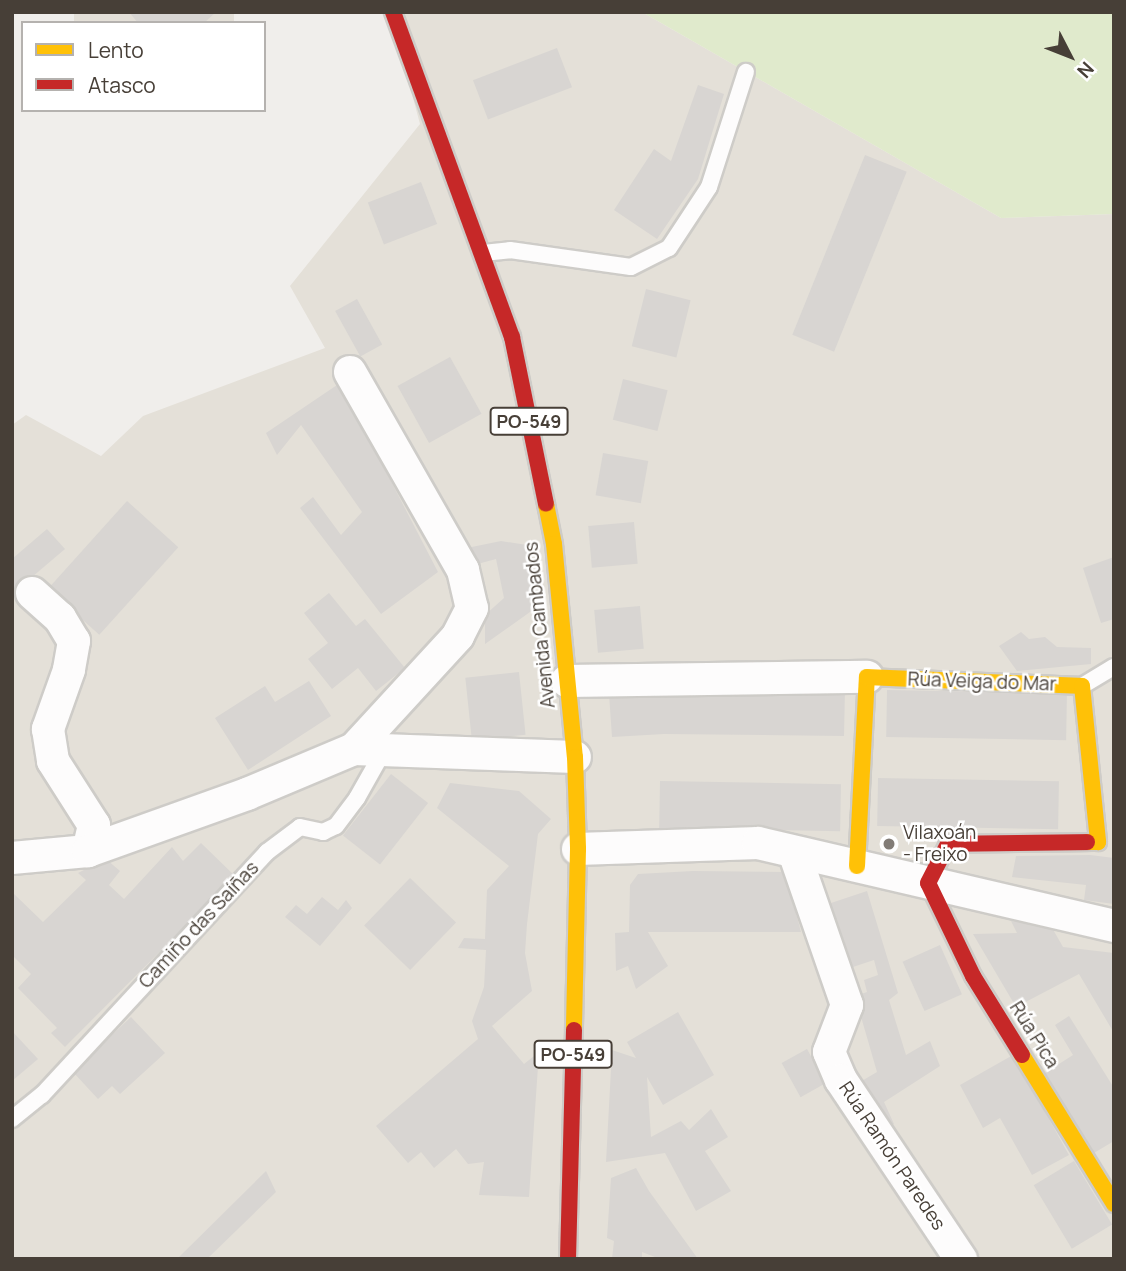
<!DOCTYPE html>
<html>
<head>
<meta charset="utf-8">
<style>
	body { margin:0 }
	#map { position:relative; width:1126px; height:1271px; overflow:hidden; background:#f0eeeb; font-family:Manrope,sans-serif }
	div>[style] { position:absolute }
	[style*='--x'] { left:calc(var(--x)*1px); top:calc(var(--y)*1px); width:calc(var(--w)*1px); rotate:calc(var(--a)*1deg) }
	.residential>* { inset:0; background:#e4e0d8; transform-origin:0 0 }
	.green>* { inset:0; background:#e0eacc }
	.building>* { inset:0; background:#d8d5d2; transform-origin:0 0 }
	.roads { filter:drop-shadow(2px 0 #ceccc8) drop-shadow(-2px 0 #ceccc8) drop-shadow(0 2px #ceccc8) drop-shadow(0 -2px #ceccc8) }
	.lane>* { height:16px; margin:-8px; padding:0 8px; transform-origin:8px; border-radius:8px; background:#fdfcfc }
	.street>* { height:32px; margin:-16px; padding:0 16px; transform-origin:16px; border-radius:16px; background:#fdfcfc }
	.slow>* { height:16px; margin:-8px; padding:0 8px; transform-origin:8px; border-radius:8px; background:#ffc107 }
	.jam>* { height:16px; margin:-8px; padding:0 8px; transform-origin:8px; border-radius:8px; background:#c62828 }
	.dots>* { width:19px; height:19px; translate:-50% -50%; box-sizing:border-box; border:4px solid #fff; border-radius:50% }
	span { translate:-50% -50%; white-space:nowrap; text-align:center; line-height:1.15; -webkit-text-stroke:5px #fff; paint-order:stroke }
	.shield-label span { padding:2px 5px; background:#fff; border:2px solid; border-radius:5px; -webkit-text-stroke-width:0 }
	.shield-label { font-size:18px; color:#473f37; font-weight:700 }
	.street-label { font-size:19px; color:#473f37 }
	.poi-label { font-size:19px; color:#473f37 }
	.left { translate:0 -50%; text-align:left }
	.frame { position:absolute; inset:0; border:14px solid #473f37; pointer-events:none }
	.legend { position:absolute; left:21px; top:21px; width:245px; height:91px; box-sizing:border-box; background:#fff; border:2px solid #b5b2af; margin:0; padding:9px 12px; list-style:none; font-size:21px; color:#473f37 }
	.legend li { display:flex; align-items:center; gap:14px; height:35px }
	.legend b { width:35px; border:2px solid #b5b2af }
	.north { position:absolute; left:1035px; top:21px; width:70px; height:70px; -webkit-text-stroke:5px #fff; paint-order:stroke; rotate:132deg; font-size:19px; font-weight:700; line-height:28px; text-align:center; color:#473f37 }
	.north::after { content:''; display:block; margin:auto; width:24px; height:32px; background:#473f37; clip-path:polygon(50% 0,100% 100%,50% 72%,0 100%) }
</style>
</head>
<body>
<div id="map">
	<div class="residential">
		<div style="left:74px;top:12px;width:160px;height:15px"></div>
		<div style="clip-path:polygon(390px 12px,642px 12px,1001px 218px,1114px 214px,1114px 1259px,12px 1259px,12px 425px,26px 415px,101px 456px,143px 416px,325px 348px,290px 286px,420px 124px)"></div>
	</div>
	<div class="green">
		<div style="clip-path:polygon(642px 12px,1114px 12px,1114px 214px,1001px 218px)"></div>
	</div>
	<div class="building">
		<div style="clip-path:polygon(129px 12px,216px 12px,204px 23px,138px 23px)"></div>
		<div style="left:557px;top:48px;width:42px;height:90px;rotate:69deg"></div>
		<div style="clip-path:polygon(698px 85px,724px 94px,698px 179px,657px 239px,614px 210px,654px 149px,671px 161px)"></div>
		<div style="left:865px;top:155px;width:45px;height:194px;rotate:22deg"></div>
		<div style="left:421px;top:182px;width:45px;height:57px;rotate:69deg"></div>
		<div style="left:646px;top:289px;width:46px;height:59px;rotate:14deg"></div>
		<div style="left:357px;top:299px;width:52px;height:25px;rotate:61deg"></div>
		<div style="left:450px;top:357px;width:65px;height:60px;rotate:61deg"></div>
		<div style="left:623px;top:379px;width:46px;height:42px;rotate:14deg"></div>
		<div style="clip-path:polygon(340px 383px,438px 572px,381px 614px,300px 508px,313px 497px,341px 535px,362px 512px,301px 425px,277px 455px,266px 433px)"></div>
		<div style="left:603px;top:453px;width:46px;height:43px;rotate:10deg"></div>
		<div style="left:127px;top:501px;width:69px;height:118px;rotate:42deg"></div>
		<div style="left:634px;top:522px;width:42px;height:46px;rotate:85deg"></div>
		<div style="clip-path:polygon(47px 529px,65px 549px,12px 594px,12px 559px)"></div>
		<div style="clip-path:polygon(501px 541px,527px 545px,537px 607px,485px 644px,485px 615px,504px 598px,496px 559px,470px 566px,462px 549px)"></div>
		<div style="clip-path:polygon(1114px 557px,1114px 619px,1101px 623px,1083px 568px)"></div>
		<div style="clip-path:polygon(329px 593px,356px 626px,365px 619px,405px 668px,376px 691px,358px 668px,332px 689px,308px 659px,328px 643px,304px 613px)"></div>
		<div style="left:640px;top:606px;width:43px;height:46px;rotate:85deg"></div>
		<div style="clip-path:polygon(1021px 632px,1029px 639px,1045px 637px,1057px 647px,1091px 648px,1091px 664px,1017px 671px,999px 646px)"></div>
		<div style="left:519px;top:672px;width:63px;height:54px;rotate:84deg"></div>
		<div style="clip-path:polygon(309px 681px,331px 716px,248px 770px,215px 718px,265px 686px,275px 702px)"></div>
		<div style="clip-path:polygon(845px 689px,844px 736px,664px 734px,612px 737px,609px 694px)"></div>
		<div style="left:887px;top:690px;width:180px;height:47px;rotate:1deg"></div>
		<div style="left:391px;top:774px;width:47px;height:78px;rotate:38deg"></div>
		<div style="left:878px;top:778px;width:181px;height:48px;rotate:1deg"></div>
		<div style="left:660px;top:781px;width:181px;height:47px;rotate:1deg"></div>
		<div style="clip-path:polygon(450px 783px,519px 791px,551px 819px,538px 834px,527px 924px,525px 953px,532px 991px,492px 1026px,524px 1064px,539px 1052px,529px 1197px,479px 1195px,484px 1162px,468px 1164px,456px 1149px,434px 1168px,421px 1152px,408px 1163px,376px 1126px,478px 1039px,472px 1021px,484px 987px,486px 950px,458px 948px,464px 938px,485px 939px,487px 890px,509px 866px,437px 808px)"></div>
		<div style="clip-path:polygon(201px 843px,235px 876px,65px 1047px,51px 1033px,57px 1028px,18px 988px,31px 974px,12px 955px,12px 892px,43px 922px,86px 880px,78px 873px,106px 859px,120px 871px,109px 885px,124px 899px,172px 847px,183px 861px)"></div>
		<div style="clip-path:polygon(1090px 855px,1114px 858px,1114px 904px,1084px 900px,1086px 885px,1012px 877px,1016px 856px)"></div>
		<div style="clip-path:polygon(693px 871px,785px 872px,801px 932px,648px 932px,668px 966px,636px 989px,628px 966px,616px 971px,615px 933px,629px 932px,630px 885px,638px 874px)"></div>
		<div style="left:410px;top:878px;width:64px;height:66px;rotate:44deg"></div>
		<div style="clip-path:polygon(867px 891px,898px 993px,889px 1000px,906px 1055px,930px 1041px,940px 1066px,884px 1102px,894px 1124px,885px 1128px,860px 1082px,877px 1072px,855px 996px,867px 992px,864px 980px,878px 975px,874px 960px,844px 970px,822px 906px)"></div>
		<div style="clip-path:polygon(322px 897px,338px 910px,346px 900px,352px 908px,320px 946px,285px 917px,296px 905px,307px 914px)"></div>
		<div style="clip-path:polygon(1011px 921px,1051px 926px,1063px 947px,1114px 953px,1114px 1033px,1079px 974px,1016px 1007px,973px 934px,1017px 933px)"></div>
		<div style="left:940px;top:945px;width:54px;height:41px;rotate:66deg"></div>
		<div style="clip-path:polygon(678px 1012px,714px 1075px,663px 1105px,647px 1077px,651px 1137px,681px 1121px,689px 1130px,711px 1109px,728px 1137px,705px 1151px,731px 1191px,696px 1211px,665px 1153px,606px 1162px,612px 1050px,636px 1058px,627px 1042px)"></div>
		<div style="clip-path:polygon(1069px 1016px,1114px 1088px,1114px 1141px,1094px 1153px,1045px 1073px,1073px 1055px,1055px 1025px)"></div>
		<div style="clip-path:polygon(131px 1017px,165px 1053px,120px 1094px,112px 1086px,98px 1099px,73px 1072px)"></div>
		<div style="clip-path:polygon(12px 1031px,38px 1059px,12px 1081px)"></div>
		<div style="left:807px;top:1049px;width:39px;height:29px;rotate:61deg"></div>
		<div style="clip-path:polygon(1013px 1055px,1069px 1155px,1032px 1175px,1000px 1118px,983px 1128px,960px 1085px)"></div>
		<div style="left:1074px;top:1161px;width:74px;height:47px;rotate:59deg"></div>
		<div style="clip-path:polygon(636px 1168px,649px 1191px,698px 1259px,660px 1259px,642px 1252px,642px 1259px,612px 1259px,614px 1241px,607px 1238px,611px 1178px)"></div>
		<div style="clip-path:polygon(266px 1171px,276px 1192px,207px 1259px,177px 1259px)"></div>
	</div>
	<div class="roads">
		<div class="lane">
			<div style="--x:483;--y:253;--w:27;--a:-6"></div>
			<div style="--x:510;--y:250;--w:122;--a:8"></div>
			<div style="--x:631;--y:267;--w:42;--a:-26.6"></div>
			<div style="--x:669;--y:248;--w:73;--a:-56.7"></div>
			<div style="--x:709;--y:187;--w:121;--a:-72.2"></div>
			<div style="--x:1082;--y:686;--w:37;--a:-31"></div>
			<div style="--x:12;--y:1119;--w:38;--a:-39"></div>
			<div style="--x:42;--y:1095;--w:331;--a:-47.2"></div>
			<div style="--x:267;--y:852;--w:41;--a:-37.1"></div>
			<div style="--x:300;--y:827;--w:24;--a:12"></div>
			<div style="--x:323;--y:832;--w:14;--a:-25"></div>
			<div style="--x:336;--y:826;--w:35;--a:-53"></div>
			<div style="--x:357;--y:798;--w:55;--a:-60.6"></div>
		</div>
		<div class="street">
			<div style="--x:350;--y:372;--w:228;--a:60.3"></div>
			<div style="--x:463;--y:570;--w:39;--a:77"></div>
			<div style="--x:472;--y:608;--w:31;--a:117"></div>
			<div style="--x:458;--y:636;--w:154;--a:132.6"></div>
			<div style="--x:32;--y:593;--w:38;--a:42"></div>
			<div style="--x:60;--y:618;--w:27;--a:59"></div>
			<div style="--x:74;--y:641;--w:29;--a:100"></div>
			<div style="--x:69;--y:670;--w:63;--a:109.6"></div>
			<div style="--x:48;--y:729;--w:32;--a:81"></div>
			<div style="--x:53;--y:761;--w:76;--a:57.4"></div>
			<div style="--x:94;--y:825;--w:27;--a:103"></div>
			<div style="--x:567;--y:681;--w:300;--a:-0.8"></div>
			<div style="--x:578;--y:849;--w:180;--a:-1.9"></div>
			<div style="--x:758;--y:843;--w:366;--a:13.1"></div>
			<div style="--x:794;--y:852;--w:162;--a:70.9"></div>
			<div style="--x:847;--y:1005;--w:50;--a:111"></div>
			<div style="--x:829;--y:1052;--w:30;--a:67"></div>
			<div style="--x:841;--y:1080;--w:216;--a:56.2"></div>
			<div style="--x:12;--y:858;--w:76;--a:-5.3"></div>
			<div style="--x:88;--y:851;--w:169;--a:-19.7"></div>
			<div style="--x:247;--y:794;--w:116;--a:-22.8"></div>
			<div style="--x:354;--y:749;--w:221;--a:2.1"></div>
		</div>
		<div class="slow">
			<div style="--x:546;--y:504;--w:41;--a:78.7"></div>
			<div style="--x:554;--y:544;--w:214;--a:84.4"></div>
			<div style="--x:575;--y:757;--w:92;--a:88.1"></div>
			<div style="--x:578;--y:849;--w:181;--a:91.3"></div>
			<div style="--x:857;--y:866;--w:189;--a:-87"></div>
			<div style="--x:867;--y:677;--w:215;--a:2.4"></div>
			<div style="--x:1082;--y:686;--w:157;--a:84.1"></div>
			<div style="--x:1098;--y:842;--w:11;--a:180"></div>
			<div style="--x:1022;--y:1055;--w:175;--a:58.3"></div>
		</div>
		<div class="jam">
			<div style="--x:393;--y:12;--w:346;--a:69.9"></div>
			<div style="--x:512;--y:337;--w:170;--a:78.5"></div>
			<div style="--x:1022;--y:1055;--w:93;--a:-121.8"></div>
			<div style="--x:973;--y:976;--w:103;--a:-115.8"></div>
			<div style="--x:928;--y:883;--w:44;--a:-62.9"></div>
			<div style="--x:948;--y:844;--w:139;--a:-0.8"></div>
			<div style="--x:568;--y:1259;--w:229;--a:-88.5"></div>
		</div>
	</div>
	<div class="dots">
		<div style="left:889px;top:844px;background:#827c76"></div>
	</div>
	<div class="shield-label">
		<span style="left:529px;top:421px">PO-549</span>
		<span style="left:573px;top:1054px">PO-549</span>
	</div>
	<div class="street-label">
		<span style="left:540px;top:625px;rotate:-96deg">Avenida Cambados</span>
		<span style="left:982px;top:682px;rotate:2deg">Rúa Veiga do Mar</span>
		<span style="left:199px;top:925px;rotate:-47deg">Camiño das Saíñas</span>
		<span style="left:1034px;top:1035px;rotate:58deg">Rúa Pica</span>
		<span style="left:892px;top:1156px;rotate:56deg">Rúa Ramón Paredes</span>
	</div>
	<div class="poi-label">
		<span class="left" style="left:903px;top:844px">Vilaxoán<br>- Freixo</span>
	</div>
	<div class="frame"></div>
	<ul class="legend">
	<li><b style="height:9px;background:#ffc107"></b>Lento</li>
	<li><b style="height:9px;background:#c62828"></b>Atasco</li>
	</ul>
	<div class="north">N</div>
</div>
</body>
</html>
